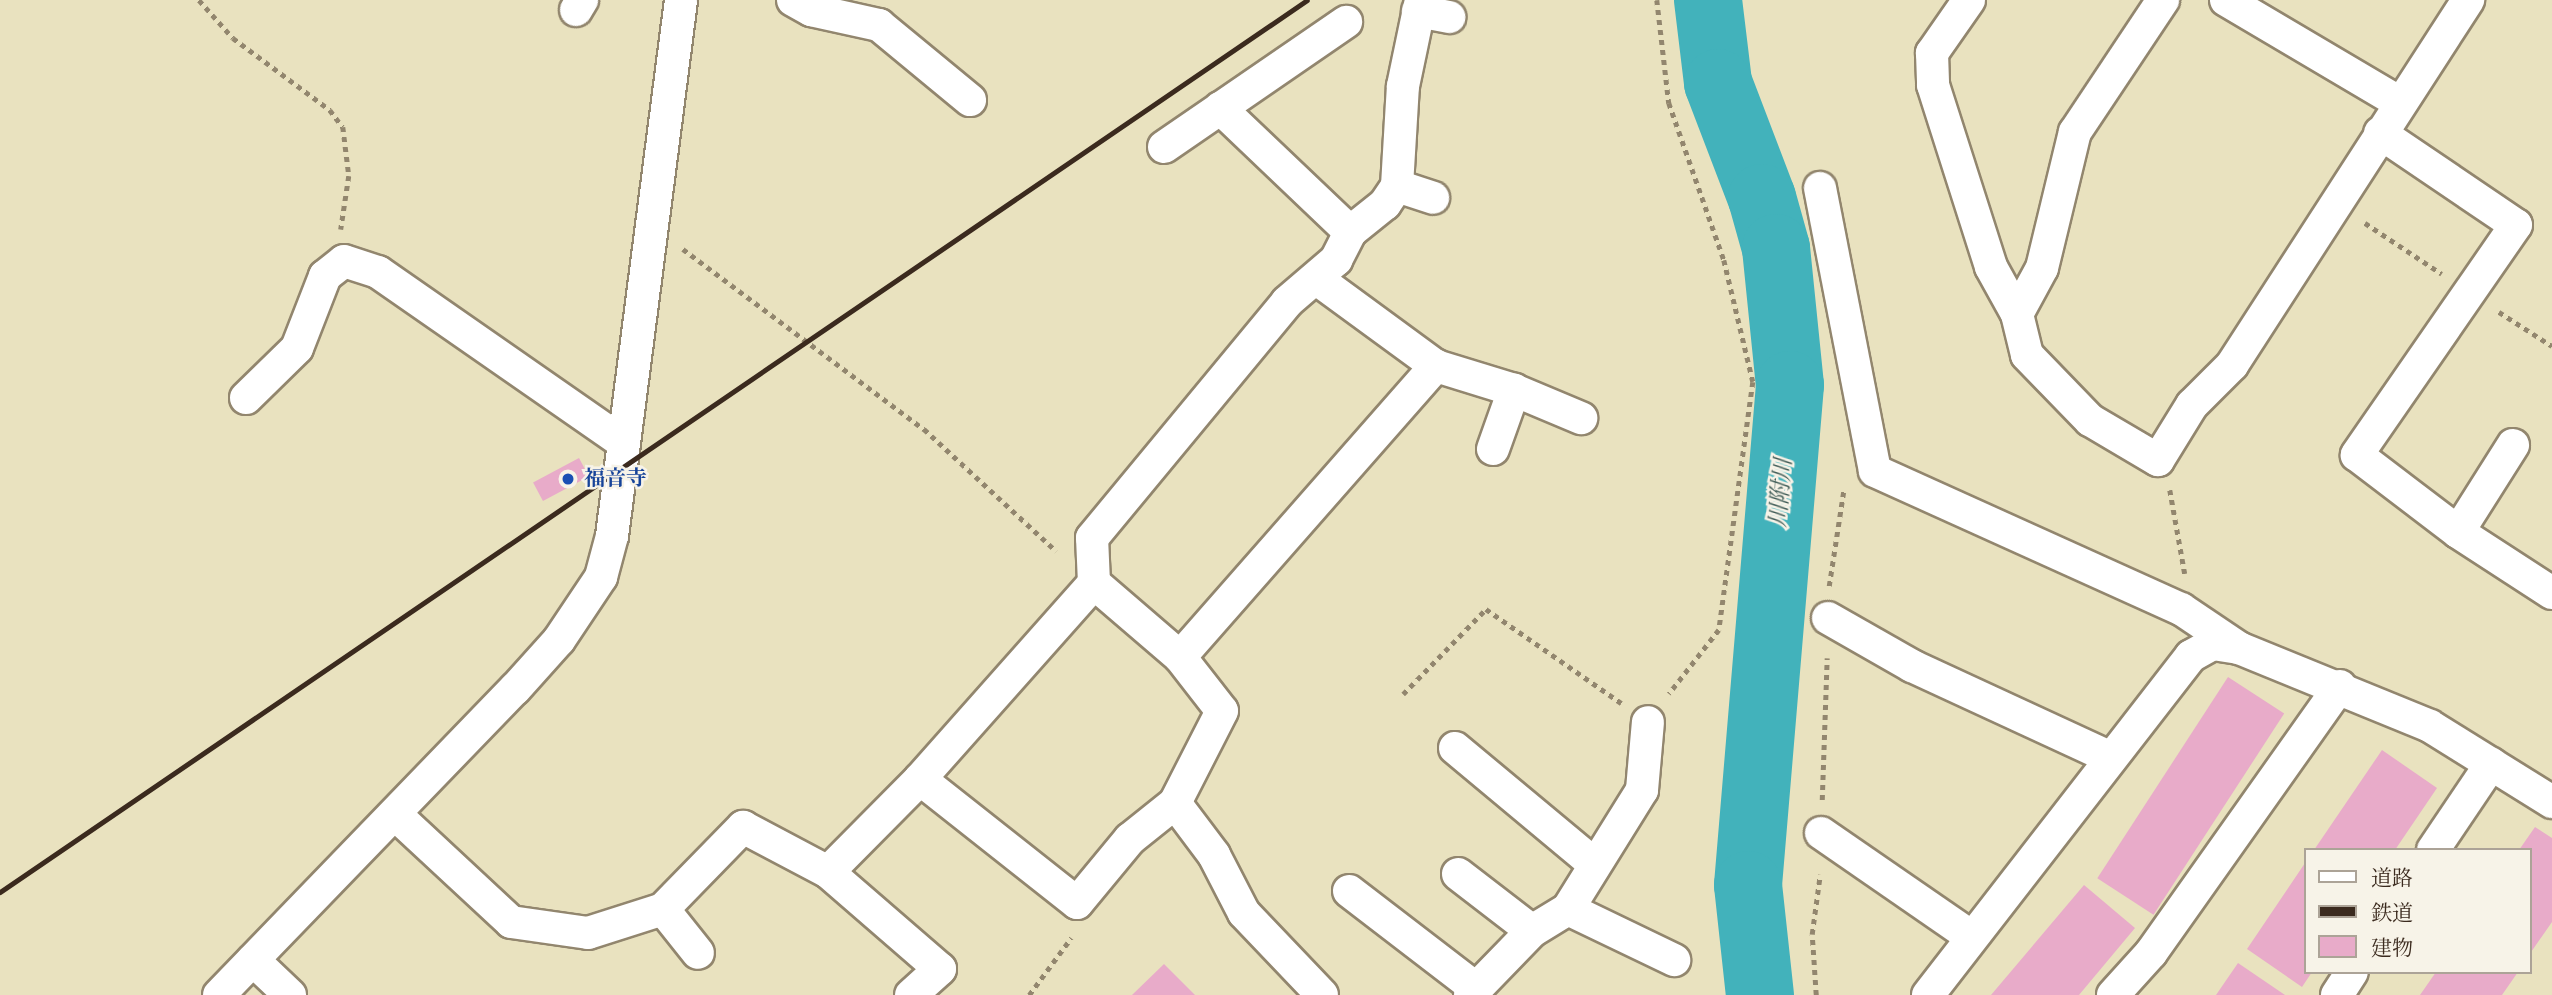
<!DOCTYPE html>
<html>
<head>
<meta charset="utf-8">
<style>
	body { margin:0 }
	#map { position:relative; width:2552px; height:995px; overflow:hidden; background:#e9e2bf; font-family:Cardo,"Noto Serif JP",serif }
	div>[style] { position:absolute }
	[style*='--x'] { left:calc(var(--x)*1px); top:calc(var(--y)*1px); width:calc(var(--w)*1px); rotate:calc(var(--a)*1deg) }
	.river>* { height:68px; margin:-34px; padding:0 34px; transform-origin:34px; border-radius:34px; background:#42b2bb }
	.building>* { inset:0; background:#e8abc9; transform-origin:0 0 }
	.path>* { height:4.5px; margin-top:-2.25px; transform-origin:0; background:repeating-linear-gradient(90deg,#92866e 0 5px,transparent 0 10px) }
	.roads { filter:drop-shadow(2px 0 #92866e) drop-shadow(-2px 0 #92866e) drop-shadow(0 2px #92866e) drop-shadow(0 -2px #92866e) }
	.minor>* { height:32px; margin:-16px; padding:0 16px; transform-origin:16px; border-radius:16px; background:#fff }
	.rail>* { height:5px; margin:-2.5px; padding:0 2.5px; transform-origin:2.5px; border-radius:2.5px; background:#3b2a1e }
	.dots>* { width:19px; height:19px; translate:-50% -50%; box-sizing:border-box; border:4px solid #f7f3e8; border-radius:50% }
	span { translate:-50% -50%; white-space:nowrap; text-align:center; line-height:1.15; -webkit-text-stroke:5px #f7f3e8; paint-order:stroke }
	.transit-label { font-size:21px; color:#164399; font-weight:700 }
	.left { translate:0 -50%; text-align:left }
	.water-label { font-size:23px; color:#3d5a55; font-style:italic }
	.legend { position:absolute; left:2304px; top:848px; width:228px; height:126px; box-sizing:border-box; background:#f7f3e8; border:2px solid #aca397; margin:0; padding:9px 12px; list-style:none; font-size:21px; color:#3b2a1e }
	.legend li { display:flex; align-items:center; gap:14px; height:35px }
	.legend b { width:35px; border:2px solid #aca397 }
</style>
</head>
<body>
<div id="map">
	<div class="river">
		<div style="--x:1708;--y:0;--w:84;--a:83.1"></div>
		<div style="--x:1718;--y:83;--w:123;--a:69.1"></div>
		<div style="--x:1762;--y:198;--w:52;--a:74.4"></div>
		<div style="--x:1776;--y:248;--w:138;--a:84.2"></div>
		<div style="--x:1790;--y:385;--w:502;--a:94.8"></div>
		<div style="--x:1748;--y:885;--w:111;--a:83.8"></div>
	</div>
	<div class="building">
		<div style="left:579px;top:458px;width:21px;height:52px;rotate:62deg"></div>
		<div style="left:2228px;top:677px;width:67px;height:240px;rotate:33deg"></div>
		<div style="clip-path:polygon(2382px 750px,2437px 788px,2395px 850px,2314px 850px)"></div>
		<div style="clip-path:polygon(2535px 827px,2552px 838px,2552px 922px,2529px 955px,2529px 850px,2519px 850px)"></div>
		<div style="clip-path:polygon(2305px 863px,2305px 972px,2312px 972px,2302px 987px,2247px 949px)"></div>
		<div style="clip-path:polygon(2084px 885px,2135px 928px,2079px 995px,1991px 995px)"></div>
		<div style="clip-path:polygon(2238px 963px,2285px 995px,2216px 995px)"></div>
		<div style="clip-path:polygon(1164px 964px,1195px 995px,1132px 995px)"></div>
		<div style="clip-path:polygon(2436px 972px,2518px 972px,2502px 995px,2420px 995px)"></div>
	</div>
	<div class="path">
		<div style="--x:199;--y:0;--w:51;--a:48.2"></div>
		<div style="--x:233;--y:38;--w:121;--a:36.6"></div>
		<div style="--x:330;--y:110;--w:21;--a:53"></div>
		<div style="--x:343;--y:127;--w:49;--a:83"></div>
		<div style="--x:349;--y:176;--w:54;--a:98.6"></div>
		<div style="--x:1657;--y:0;--w:104;--a:83.4"></div>
		<div style="--x:1669;--y:103;--w:166;--a:70.7"></div>
		<div style="--x:1724;--y:260;--w:125;--a:76.6"></div>
		<div style="--x:1753;--y:382;--w:250;--a:97.8"></div>
		<div style="--x:1719;--y:630;--w:81;--a:128"></div>
		<div style="--x:2365;--y:223;--w:92;--a:33.5"></div>
		<div style="--x:683;--y:249;--w:301;--a:36.8"></div>
		<div style="--x:924;--y:429;--w:180;--a:42.7"></div>
		<div style="--x:2499;--y:312;--w:63;--a:32.7"></div>
		<div style="--x:2170;--y:490;--w:85;--a:79.9"></div>
		<div style="--x:1829;--y:586;--w:99;--a:-81.3"></div>
		<div style="--x:1403;--y:694;--w:119;--a:-45.7"></div>
		<div style="--x:1486;--y:609;--w:165;--a:34.8"></div>
		<div style="--x:1822;--y:800;--w:142;--a:-88"></div>
		<div style="--x:1029;--y:995;--w:71;--a:-53.6"></div>
		<div style="--x:1816;--y:995;--w:61;--a:-93.8"></div>
		<div style="--x:1812;--y:934;--w:60;--a:-82.3"></div>
	</div>
	<div class="roads">
		<div class="minor">
			<div style="--x:793;--y:0;--w:21;--a:29"></div>
			<div style="--x:811;--y:10;--w:70;--a:12.4"></div>
			<div style="--x:879;--y:25;--w:118;--a:39.5"></div>
			<div style="--x:1969;--y:0;--w:65;--a:124.9"></div>
			<div style="--x:1932;--y:53;--w:32;--a:88"></div>
			<div style="--x:1933;--y:85;--w:191;--a:72.3"></div>
			<div style="--x:1991;--y:267;--w:54;--a:61"></div>
			<div style="--x:2017;--y:314;--w:42;--a:76.3"></div>
			<div style="--x:2027;--y:355;--w:91;--a:45.9"></div>
			<div style="--x:2090;--y:420;--w:79;--a:30.5"></div>
			<div style="--x:2158;--y:460;--w:65;--a:-58.3"></div>
			<div style="--x:2192;--y:405;--w:57;--a:-45"></div>
			<div style="--x:2232;--y:365;--w:435;--a:-57.1"></div>
			<div style="--x:2226;--y:0;--w:202;--a:30.6"></div>
			<div style="--x:576;--y:10;--w:12;--a:-59"></div>
			<div style="--x:1418;--y:11;--w:32;--a:11"></div>
			<div style="--x:1220;--y:108;--w:180;--a:43.6"></div>
			<div style="--x:2380;--y:133;--w:164;--a:34.1"></div>
			<div style="--x:2516;--y:225;--w:280;--a:124.7"></div>
			<div style="--x:2357;--y:455;--w:127;--a:37.3"></div>
			<div style="--x:2458;--y:532;--w:112;--a:33"></div>
			<div style="--x:1164;--y:147;--w:221;--a:-34.5"></div>
			<div style="--x:1397;--y:186;--w:38;--a:18"></div>
			<div style="--x:1820;--y:188;--w:288;--a:79"></div>
			<div style="--x:1875;--y:471;--w:336;--a:24.3"></div>
			<div style="--x:2181;--y:609;--w:70;--a:33.9"></div>
			<div style="--x:1317;--y:279;--w:147;--a:36.2"></div>
			<div style="--x:1436;--y:366;--w:82;--a:17.1"></div>
			<div style="--x:1514;--y:390;--w:73;--a:22.7"></div>
			<div style="--x:2017;--y:314;--w:52;--a:-61.5"></div>
			<div style="--x:2042;--y:268;--w:140;--a:-76.4"></div>
			<div style="--x:2075;--y:132;--w:159;--a:-56.3"></div>
			<div style="--x:246;--y:398;--w:71;--a:-44.4"></div>
			<div style="--x:297;--y:348;--w:77;--a:-68.7"></div>
			<div style="--x:325;--y:276;--w:24;--a:-38"></div>
			<div style="--x:344;--y:261;--w:36;--a:18"></div>
			<div style="--x:378;--y:272;--w:298;--a:34.8"></div>
			<div style="--x:1493;--y:449;--w:63;--a:-70.4"></div>
			<div style="--x:2458;--y:532;--w:103;--a:-57.7"></div>
			<div style="--x:1094;--y:583;--w:45;--a:-92.5"></div>
			<div style="--x:1092;--y:538;--w:306;--a:-50.4"></div>
			<div style="--x:1287;--y:302;--w:65;--a:-40.6"></div>
			<div style="--x:1336;--y:260;--w:31;--a:-63"></div>
			<div style="--x:1350;--y:232;--w:45;--a:-38.7"></div>
			<div style="--x:1385;--y:204;--w:22;--a:-56"></div>
			<div style="--x:1397;--y:186;--w:100;--a:-86.6"></div>
			<div style="--x:1403;--y:86;--w:88;--a:-78.2"></div>
			<div style="--x:1828;--y:618;--w:97;--a:29.7"></div>
			<div style="--x:1912;--y:666;--w:219;--a:24.8"></div>
			<div style="--x:1180;--y:657;--w:388;--a:-48.7"></div>
			<div style="--x:1455;--y:748;--w:181;--a:39.8"></div>
			<div style="--x:920;--y:779;--w:200;--a:38.3"></div>
			<div style="--x:1077;--y:903;--w:83;--a:-50.4"></div>
			<div style="--x:1130;--y:839;--w:58;--a:-38.7"></div>
			<div style="--x:396;--y:815;--w:157;--a:42.9"></div>
			<div style="--x:511;--y:922;--w:78;--a:8.1"></div>
			<div style="--x:588;--y:933;--w:79;--a:-17.7"></div>
			<div style="--x:663;--y:909;--w:115;--a:-45.7"></div>
			<div style="--x:743;--y:827;--w:96;--a:27.9"></div>
			<div style="--x:828;--y:872;--w:148;--a:40.9"></div>
			<div style="--x:940;--y:969;--w:39;--a:138"></div>
			<div style="--x:1821;--y:833;--w:183;--a:34.6"></div>
			<div style="--x:2433;--y:850;--w:104;--a:-56"></div>
			<div style="--x:828;--y:872;--w:131;--a:-45.3"></div>
			<div style="--x:920;--y:779;--w:262;--a:-48.4"></div>
			<div style="--x:1094;--y:583;--w:113;--a:40.7"></div>
			<div style="--x:1180;--y:657;--w:68;--a:52.1"></div>
			<div style="--x:1222;--y:711;--w:103;--a:117.1"></div>
			<div style="--x:1175;--y:803;--w:65;--a:53.1"></div>
			<div style="--x:1214;--y:855;--w:65;--a:62.7"></div>
			<div style="--x:1244;--y:913;--w:113;--a:46.4"></div>
			<div style="--x:1458;--y:874;--w:93;--a:37.6"></div>
			<div style="--x:1349;--y:891;--w:158;--a:37.5"></div>
			<div style="--x:663;--y:909;--w:56;--a:51.5"></div>
			<div style="--x:1568;--y:909;--w:118;--a:25.7"></div>
			<div style="--x:253;--y:960;--w:51;--a:43.4"></div>
			<div style="--x:219;--y:995;--w:426;--a:-46"></div>
			<div style="--x:515;--y:689;--w:66;--a:-48.1"></div>
			<div style="--x:559;--y:640;--w:76;--a:-56.3"></div>
			<div style="--x:601;--y:577;--w:42;--a:-75"></div>
			<div style="--x:612;--y:536;--w:540;--a:-82.66"></div>
			<div style="--x:1470;--y:995;--w:89;--a:-45.9"></div>
			<div style="--x:1532;--y:931;--w:42;--a:-31.4"></div>
			<div style="--x:1568;--y:909;--w:140;--a:-58.1"></div>
			<div style="--x:1642;--y:790;--w:68;--a:-85"></div>
			<div style="--x:1928;--y:995;--w:429;--a:-52.2"></div>
			<div style="--x:2191;--y:656;--w:25;--a:-29"></div>
			<div style="--x:2213;--y:644;--w:26;--a:9"></div>
			<div style="--x:2239;--y:648;--w:206;--a:22.2"></div>
			<div style="--x:2430;--y:726;--w:144;--a:31.9"></div>
			<div style="--x:2113;--y:995;--w:57;--a:-47.9"></div>
			<div style="--x:2151;--y:953;--w:327;--a:-54.7"></div>
			<div style="--x:2337;--y:995;--w:27;--a:-57"></div>
		</div>
	</div>
	<div class="rail">
		<div style="--x:0;--y:892;--w:1582;--a:-34.31"></div>
	</div>
	<div class="dots">
		<div style="left:568px;top:479px;background:#1a4fb4"></div>
	</div>
	<div class="transit-label">
		<span class="left" style="left:584px;top:479px">福音寺</span>
	</div>
	<div class="water-label">
		<span style="left:1781px;top:493px;rotate:-85deg">川附川</span>
	</div>
	<ul class="legend">
	<li><b style="height:9px;background:#fff"></b>道路</li>
	<li><b style="height:9px;background:#3b2a1e"></b>鉄道</li>
	<li><b style="height:19px;background:#e8abc9"></b>建物</li>
	</ul>
</div>
</body>
</html>
